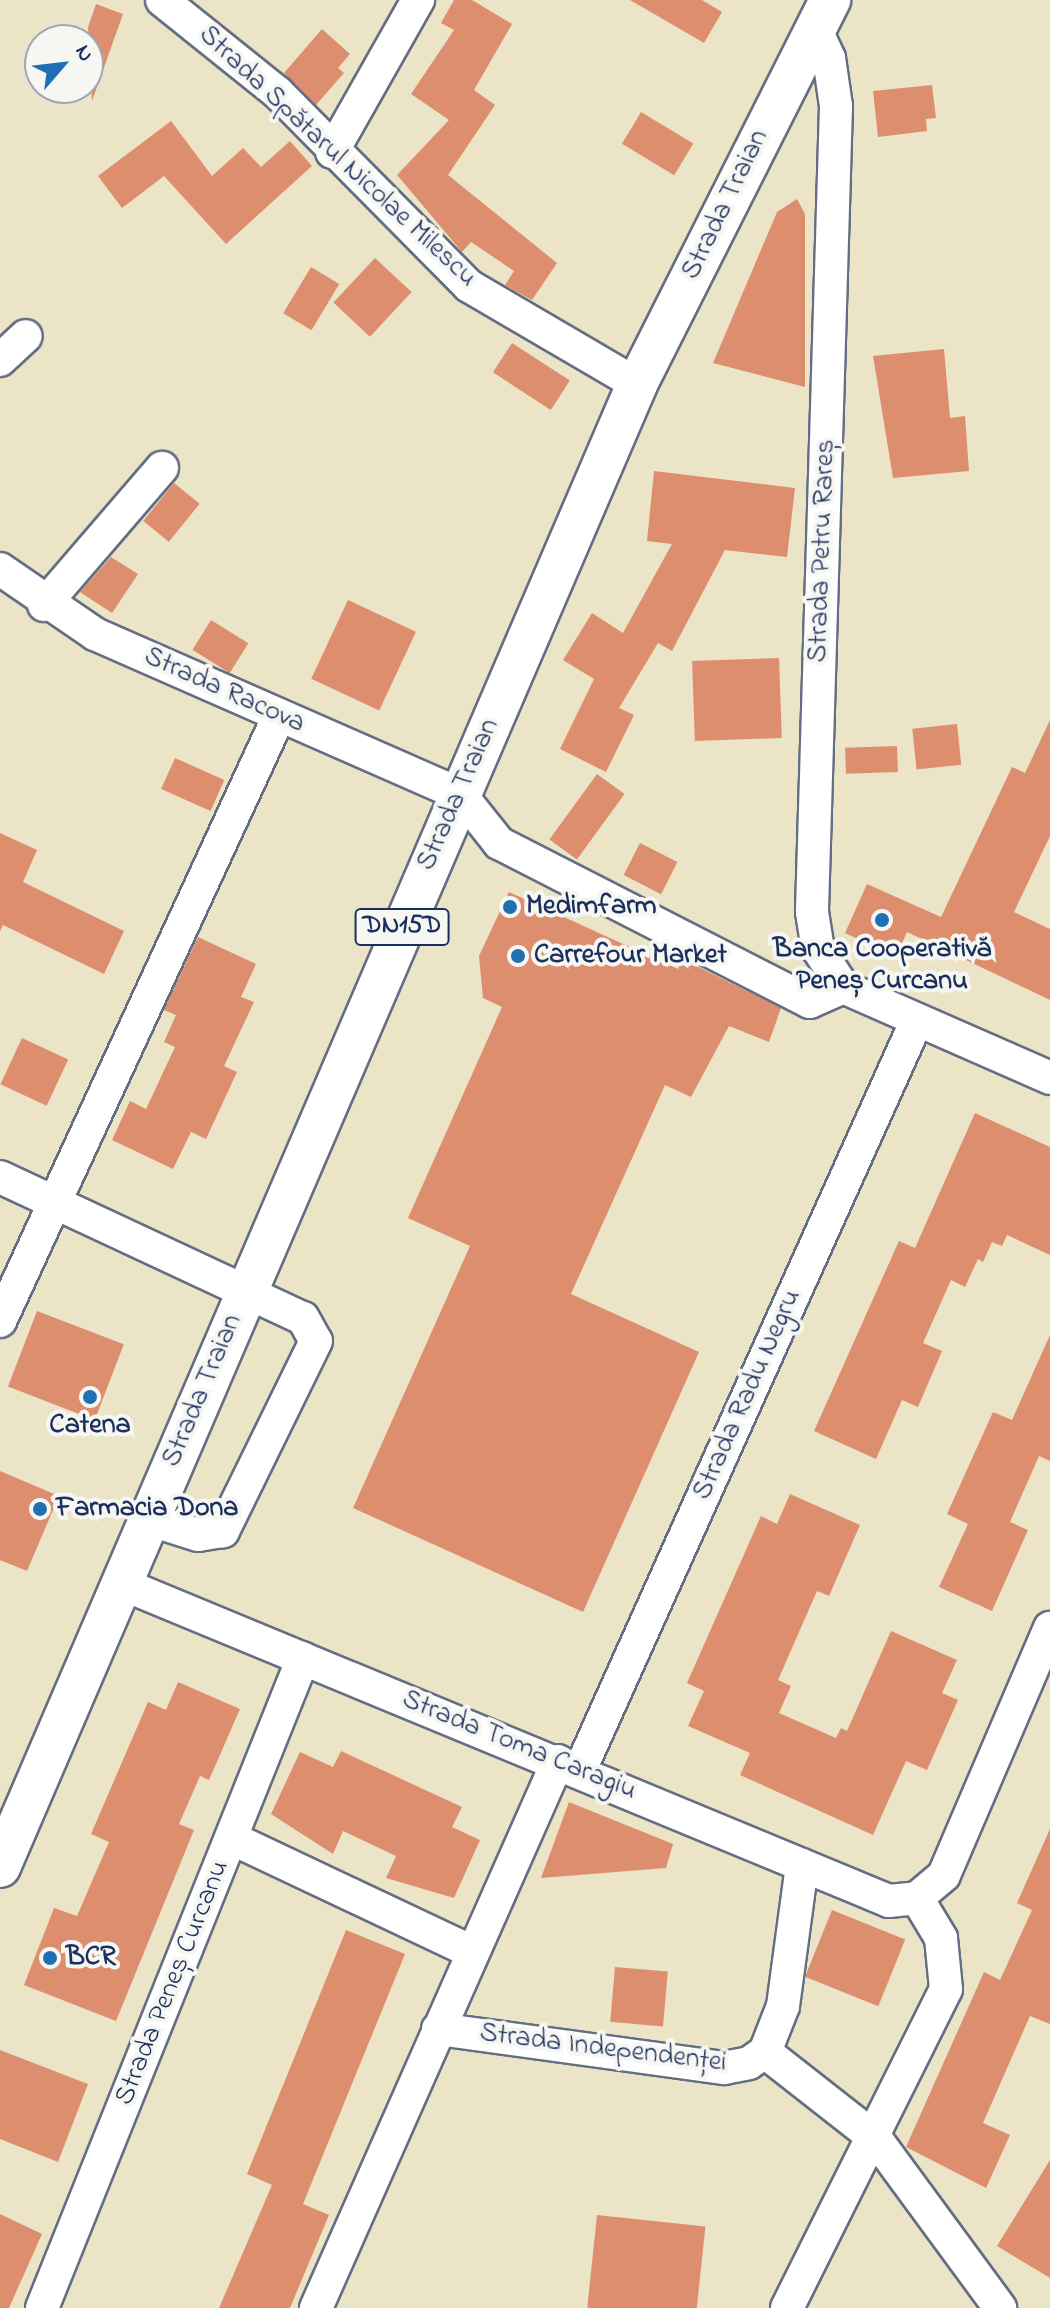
<!DOCTYPE html>
<html>
<head>
<meta charset="utf-8">
<style>
	body { margin:0 }
	#map { position:relative; width:1050px; height:2308px; overflow:hidden; background:#ece4c7; font-family:"Indie Flower",sans-serif }
	div>[style] { position:absolute }
	[style*='--x'] { left:calc(var(--x)*1px); top:calc(var(--y)*1px); width:calc(var(--w)*1px); rotate:calc(var(--a)*1deg) }
	.building>* { inset:0; background:#dd8e6f; transform-origin:0 0 }
	.roads { filter:drop-shadow(2px 0 #646e83) drop-shadow(-2px 0 #646e83) drop-shadow(0 2px #646e83) drop-shadow(0 -2px #646e83) }
	.minor>* { height:32px; margin:-16px; padding:0 16px; transform-origin:16px; border-radius:16px; background:#fff }
	.major>* { height:40px; margin:-20px; padding:0 20px; transform-origin:20px; border-radius:20px; background:#fff }
	.dots>* { width:22px; height:22px; translate:-50% -50%; box-sizing:border-box; border:4px solid #f6f6f2; border-radius:50% }
	span { translate:-50% -50%; white-space:nowrap; text-align:center; line-height:1.15; -webkit-text-stroke:8px #f6f6f2; paint-order:stroke }
	.shield-label span { padding:2px 6px; background:#f6f6f2; border:2px solid; border-radius:6px; -webkit-text-stroke-width:0 }
	.shield-label { font-size:26px; color:#1b2f5e; font-weight:700 }
	.street-label { font-size:28px; color:#1b2f5e }
	.poi-label { font-size:28px; color:#1b2f5e; font-weight:700 }
	.left { translate:0 -50%; text-align:left }
	.north { position:absolute; left:24px; top:24px; width:80px; height:80px; box-sizing:border-box; background:#f6f6f2; border:2px solid #9ea6b7; border-radius:50%; rotate:62deg; font-size:22px; font-weight:700; line-height:32px; text-align:center; color:#1b2f5e }
	.north::after { content:''; display:block; margin:auto; width:28px; height:36px; background:#1f6fb2; clip-path:polygon(50% 0,100% 100%,50% 72%,0 100%) }
</style>
</head>
<body>
<div id="map">
	<div class="building">
		<div style="clip-path:polygon(454px 0,472px 0,512px 24px,474px 90px,495px 105px,448px 175px,557px 263px,532px 300px,505px 285px,514px 271px,471px 242px,462px 252px,397px 175px,449px 120px,411px 94px,454px 30px,441px 23px)"></div>
		<div style="clip-path:polygon(630px 0,702px 0,722px 12px,704px 43px)"></div>
		<div style="clip-path:polygon(96px 4px,123px 14px,92px 101px,88px 27px)"></div>
		<div style="clip-path:polygon(322px 29px,350px 54px,338px 68px,344px 73px,316px 105px,284px 73px)"></div>
		<div style="clip-path:polygon(932px 85px,936px 118px,926px 119px,927px 131px,878px 137px,873px 91px)"></div>
		<div style="left:641px;top:112px;width:61px;height:37px;rotate:31deg"></div>
		<div style="clip-path:polygon(171px 121px,212px 176px,243px 148px,261px 167px,290px 141px,312px 166px,226px 244px,164px 176px,122px 208px,98px 176px)"></div>
		<div style="clip-path:polygon(797px 199px,805px 214px,805px 387px,713px 363px,777px 212px)"></div>
		<div style="left:375px;top:258px;width:50px;height:61px;rotate:43deg"></div>
		<div style="left:311px;top:267px;width:33px;height:54px;rotate:31deg"></div>
		<div style="left:512px;top:343px;width:69px;height:35px;rotate:33deg"></div>
		<div style="clip-path:polygon(944px 349px,950px 418px,965px 416px,969px 471px,893px 478px,873px 356px)"></div>
		<div style="clip-path:polygon(654px 471px,795px 488px,787px 557px,725px 550px,672px 651px,658px 643px,619px 708px,634px 715px,606px 772px,560px 749px,594px 679px,563px 660px,592px 613px,623px 633px,672px 544px,647px 541px)"></div>
		<div style="left:174px;top:483px;width:33px;height:49px;rotate:39deg"></div>
		<div style="clip-path:polygon(111px 557px,138px 574px,112px 613px,80px 592px)"></div>
		<div style="left:348px;top:600px;width:75px;height:87px;rotate:25deg"></div>
		<div style="left:211px;top:620px;width:44px;height:35px;rotate:32deg"></div>
		<div style="left:779px;top:658px;width:80px;height:87px;rotate:88deg"></div>
		<div style="clip-path:polygon(1050px 720px,1050px 836px,1014px 912px,1050px 929px,1050px 1000px,907px 932px,896px 957px,845px 933px,867px 884px,941px 917px,1012px 767px,1025px 773px)"></div>
		<div style="left:957px;top:724px;width:41px;height:45px;rotate:84deg"></div>
		<div style="left:897px;top:746px;width:26px;height:52px;rotate:88deg"></div>
		<div style="left:175px;top:758px;width:54px;height:34px;rotate:24deg"></div>
		<div style="left:597px;top:774px;width:34px;height:81px;rotate:36deg"></div>
		<div style="clip-path:polygon(0 833px,37px 850px,23px 882px,124px 931px,104px 974px,3px 925px,0 931px)"></div>
		<div style="left:640px;top:843px;width:42px;height:36px;rotate:27deg"></div>
		<div style="clip-path:polygon(509px 892px,678px 969px,682px 959px,781px 1008px,769px 1042px,729px 1026px,691px 1097px,665px 1085px,571px 1294px,699px 1352px,583px 1612px,353px 1508px,470px 1246px,408px 1218px,502px 1007px,483px 998px,479px 956px)"></div>
		<div style="clip-path:polygon(198px 937px,256px 964px,241px 997px,254px 1002px,224px 1066px,237px 1072px,206px 1139px,191px 1132px,173px 1169px,112px 1140px,130px 1101px,146px 1109px,175px 1047px,164px 1042px,176px 1015px,164px 1010px)"></div>
		<div style="left:22px;top:1038px;width:51px;height:51px;rotate:25deg"></div>
		<div style="clip-path:polygon(975px 1113px,1050px 1147px,1050px 1255px,1007px 1235px,1002px 1246px,992px 1242px,983px 1262px,978px 1259px,965px 1287px,951px 1280px,923px 1343px,942px 1351px,918px 1407px,902px 1400px,876px 1459px,814px 1431px,899px 1241px,915px 1248px)"></div>
		<div style="left:37px;top:1311px;width:93px;height:81px;rotate:21deg"></div>
		<div style="clip-path:polygon(1050px 1335px,1050px 1461px,1039px 1456px,1010px 1522px,1028px 1530px,992px 1611px,939px 1587px,968px 1524px,947px 1514px,993px 1412px,1012px 1420px)"></div>
		<div style="clip-path:polygon(0 1471px,59px 1496px,27px 1571px,0 1560px)"></div>
		<div style="clip-path:polygon(790px 1494px,860px 1525px,829px 1596px,817px 1591px,778px 1680px,791px 1686px,779px 1713px,836px 1738px,841px 1728px,847px 1731px,891px 1631px,957px 1660px,942px 1693px,958px 1700px,927px 1770px,906px 1761px,873px 1835px,740px 1775px,750px 1753px,688px 1726px,704px 1691px,687px 1683px,761px 1516px,777px 1524px)"></div>
		<div style="clip-path:polygon(178px 1682px,240px 1709px,209px 1780px,200px 1776px,179px 1824px,194px 1830px,116px 2021px,24px 1985px,54px 1908px,77px 1916px,109px 1842px,91px 1834px,148px 1702px,166px 1710px)"></div>
		<div style="clip-path:polygon(341px 1751px,462px 1807px,452px 1827px,480px 1840px,454px 1898px,386px 1878px,396px 1856px,343px 1831px,333px 1854px,271px 1814px,300px 1752px,333px 1767px)"></div>
		<div style="clip-path:polygon(569px 1802px,673px 1844px,666px 1868px,541px 1878px)"></div>
		<div style="clip-path:polygon(1050px 1829px,1050px 2024px,1030px 2016px,983px 2123px,1010px 2135px,986px 2188px,906px 2147px,984px 1972px,1000px 1980px,1032px 1910px,1017px 1903px)"></div>
		<div style="left:832px;top:1910px;width:79px;height:72px;rotate:22deg"></div>
		<div style="clip-path:polygon(346px 1930px,405px 1954px,303px 2204px,329px 2215px,290px 2308px,219px 2308px,272px 2185px,247px 2174px)"></div>
		<div style="left:615px;top:1967px;width:53px;height:55px;rotate:5deg"></div>
		<div style="clip-path:polygon(0 2050px,88px 2084px,58px 2162px,0 2139px)"></div>
		<div style="clip-path:polygon(1050px 2160px,1050px 2278px,997px 2246px)"></div>
		<div style="clip-path:polygon(0 2214px,42px 2234px,9px 2308px,0 2308px)"></div>
		<div style="left:597px;top:2215px;width:109px;height:93px;rotate:6deg"></div>
	</div>
	<div class="roads">
		<div class="minor">
			<div style="--x:162;--y:0;--w:147;--a:38.7"></div>
			<div style="--x:277;--y:92;--w:273;--a:45.3"></div>
			<div style="--x:469;--y:286;--w:194;--a:30.3"></div>
			<div style="--x:815;--y:28;--w:33;--a:65"></div>
			<div style="--x:829;--y:58;--w:49;--a:81.7"></div>
			<div style="--x:836;--y:106;--w:806;--a:91.71"></div>
			<div style="--x:812;--y:912;--w:37;--a:81"></div>
			<div style="--x:818;--y:949;--w:45;--a:56.7"></div>
			<div style="--x:843;--y:987;--w:226;--a:23.7"></div>
			<div style="--x:332;--y:152;--w:175;--a:-60.5"></div>
			<div style="--x:0;--y:360;--w:35;--a:-43"></div>
			<div style="--x:0;--y:569;--w:115;--a:34.4"></div>
			<div style="--x:95;--y:634;--w:399;--a:23.7"></div>
			<div style="--x:460;--y:794;--w:63;--a:51.5"></div>
			<div style="--x:499;--y:843;--w:349;--a:27.1"></div>
			<div style="--x:810;--y:1002;--w:36;--a:-24"></div>
			<div style="--x:44;--y:605;--w:181;--a:-49.3"></div>
			<div style="--x:0;--y:1177;--w:334;--a:25"></div>
			<div style="--x:303;--y:1318;--w:26;--a:61"></div>
			<div style="--x:316;--y:1341;--w:212;--a:116.1"></div>
			<div style="--x:223;--y:1531;--w:25;--a:171"></div>
			<div style="--x:198;--y:1535;--w:52;--a:-162.3"></div>
			<div style="--x:0;--y:1321;--w:666;--a:-65.24"></div>
			<div style="--x:120;--y:1583;--w:832;--a:22.47"></div>
			<div style="--x:889;--y:1901;--w:28;--a:-6"></div>
			<div style="--x:917;--y:1898;--w:35;--a:-40"></div>
			<div style="--x:944;--y:1875;--w:269;--a:-66.8"></div>
			<div style="--x:580;--y:1770;--w:822;--a:-65.8"></div>
			<div style="--x:231;--y:1838;--w:264;--a:25.3"></div>
			<div style="--x:438;--y:2029;--w:289;--a:7.8"></div>
			<div style="--x:724;--y:2068;--w:25;--a:-11"></div>
			<div style="--x:749;--y:2063;--w:19;--a:-35"></div>
			<div style="--x:765;--y:2052;--w:49;--a:-68.6"></div>
			<div style="--x:783;--y:2006;--w:142;--a:-82.3"></div>
			<div style="--x:765;--y:2052;--w:141;--a:38.1"></div>
			<div style="--x:876;--y:2139;--w:210;--a:53.7"></div>
			<div style="--x:42;--y:2308;--w:700;--a:-68.12"></div>
			<div style="--x:316;--y:2308;--w:598;--a:-66.13"></div>
			<div style="--x:787;--y:2308;--w:356;--a:-63.5"></div>
			<div style="--x:946;--y:1989;--w:51;--a:-95.6"></div>
			<div style="--x:941;--y:1938;--w:47;--a:-121"></div>
		</div>
		<div class="major">
			<div style="--x:0;--y:1867;--w:1614;--a:-66.75"></div>
			<div style="--x:637;--y:384;--w:430;--a:-63.3"></div>
		</div>
	</div>
	<div class="dots">
		<div style="left:510px;top:907px;background:#1f6fb2"></div>
		<div style="left:882px;top:920px;background:#1f6fb2"></div>
		<div style="left:518px;top:956px;background:#1f6fb2"></div>
		<div style="left:90px;top:1397px;background:#1f6fb2"></div>
		<div style="left:40px;top:1509px;background:#1f6fb2"></div>
		<div style="left:50px;top:1958px;background:#1f6fb2"></div>
	</div>
	<div class="shield-label">
		<span style="left:402px;top:927px">DN15D</span>
	</div>
	<div class="street-label">
		<span style="left:337px;top:157px;rotate:43deg">Strada Spătarul Nicolae Milescu</span>
		<span style="left:726px;top:205px;rotate:-64deg">Strada Traian</span>
		<span style="left:823px;top:551px;rotate:-88deg">Strada Petru Rareș</span>
		<span style="left:224px;top:691px;rotate:24deg">Strada Racova</span>
		<span style="left:459px;top:795px;rotate:-66deg">Strada Traian</span>
		<span style="left:203px;top:1391px;rotate:-67deg">Strada Traian</span>
		<span style="left:748px;top:1395px;rotate:-66deg">Strada Radu Negru</span>
		<span style="left:519px;top:1746px;rotate:22deg">Strada Toma Caragiu</span>
		<span style="left:173px;top:1983px;rotate:-68deg">Strada Peneș Curcanu</span>
		<span style="left:603px;top:2049px;rotate:7deg">Strada Independenței</span>
	</div>
	<div class="poi-label">
		<span class="left" style="left:526px;top:907px">Medimfarm</span>
		<span style="left:882px;top:966px">Banca Cooperativă<br>Peneș Curcanu</span>
		<span class="left" style="left:534px;top:956px">Carrefour Market</span>
		<span style="left:90px;top:1426px">Catena</span>
		<span class="left" style="left:56px;top:1509px">Farmacia Dona</span>
		<span class="left" style="left:66px;top:1958px">BCR</span>
	</div>
	<div class="north">N</div>
</div>
</body>
</html>
